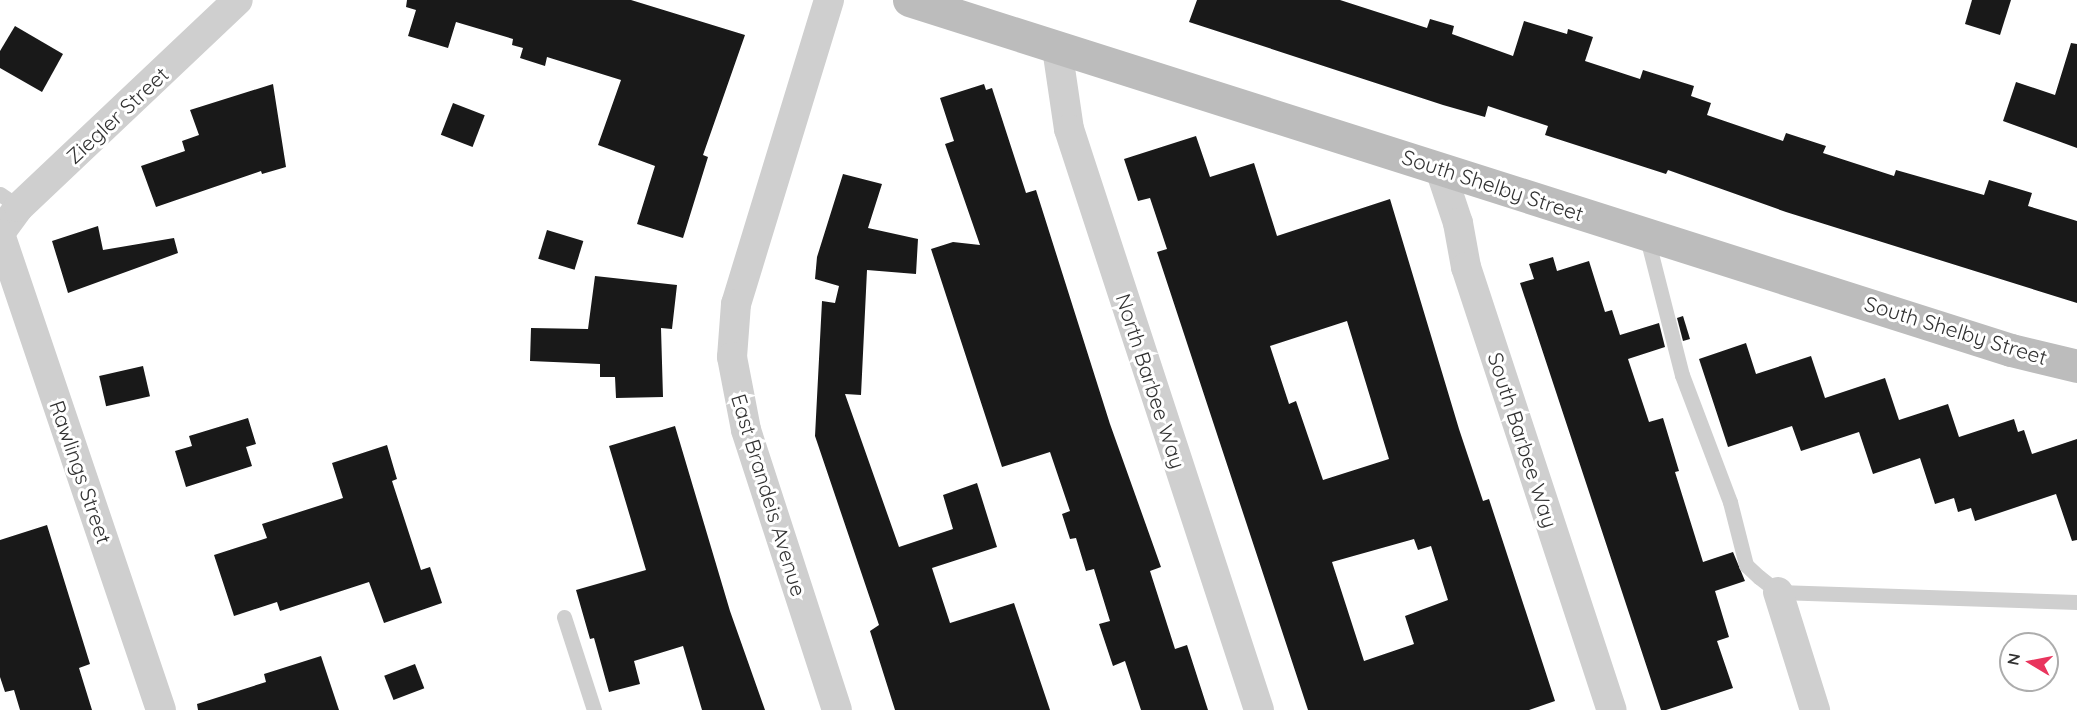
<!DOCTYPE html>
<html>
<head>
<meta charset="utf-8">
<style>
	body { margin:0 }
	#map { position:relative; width:2077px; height:710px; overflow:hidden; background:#fff; font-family:Quicksand,sans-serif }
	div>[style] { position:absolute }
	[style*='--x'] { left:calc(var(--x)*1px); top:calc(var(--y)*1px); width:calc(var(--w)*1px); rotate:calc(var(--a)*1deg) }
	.building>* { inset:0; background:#191919; transform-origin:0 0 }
	.service>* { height:15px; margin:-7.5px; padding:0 7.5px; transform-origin:7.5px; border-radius:7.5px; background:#cfcfcf }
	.minor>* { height:30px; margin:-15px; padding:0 15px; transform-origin:15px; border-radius:15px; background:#cfcfcf }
	.secondary>* { height:33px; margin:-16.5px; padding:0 16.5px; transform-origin:16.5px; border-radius:16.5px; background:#bcbcbc }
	span { translate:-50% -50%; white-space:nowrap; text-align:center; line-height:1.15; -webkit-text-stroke:6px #fff; paint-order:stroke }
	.street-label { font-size:21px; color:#323232 }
	.north { position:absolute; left:1999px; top:632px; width:60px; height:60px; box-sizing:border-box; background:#fff; border:2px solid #adadad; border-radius:50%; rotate:280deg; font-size:16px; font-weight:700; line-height:24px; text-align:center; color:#323232 }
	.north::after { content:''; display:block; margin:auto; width:21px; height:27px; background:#e9345d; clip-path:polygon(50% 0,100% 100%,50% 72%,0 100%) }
</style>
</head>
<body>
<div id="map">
	<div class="building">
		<div style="clip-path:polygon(407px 0,631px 0,745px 35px,703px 155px,708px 157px,683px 238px,637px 224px,655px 166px,598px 145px,621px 80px,547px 57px,545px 66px,520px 58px,523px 48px,512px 45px,513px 39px,456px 22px,448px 48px,408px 36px,416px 10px,406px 7px)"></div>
		<div style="clip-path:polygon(1197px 0,1340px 0,1427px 28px,1430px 19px,1454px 26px,1452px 34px,1513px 56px,1524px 21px,1567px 34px,1568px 29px,1593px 37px,1585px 61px,1640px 79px,1643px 70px,1694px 86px,1691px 96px,1711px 103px,1707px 115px,1783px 141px,1786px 133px,1826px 146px,1823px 153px,1894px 176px,1896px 170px,1984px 195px,1989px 180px,2032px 193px,2028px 206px,2077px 221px,2077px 303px,1786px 212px,1668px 170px,1666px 174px,1545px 135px,1548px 126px,1488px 106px,1485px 117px,1443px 105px,1189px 22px)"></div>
		<div style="clip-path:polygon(1972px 0,2011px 0,2000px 35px,1965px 24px)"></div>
		<div style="clip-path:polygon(15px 26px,63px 54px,42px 92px,0 68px,0 51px)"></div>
		<div style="clip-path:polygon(2071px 43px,2077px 44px,2077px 148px,2003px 121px,2016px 82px,2055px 95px)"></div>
		<div style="clip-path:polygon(273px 84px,286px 167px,262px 174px,261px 171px,156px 207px,141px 166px,185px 151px,182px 141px,199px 135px,190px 110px)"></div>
		<div style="clip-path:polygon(984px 84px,986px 90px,992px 88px,1026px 193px,1036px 190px,1110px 424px,1161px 567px,1150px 571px,1175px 649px,1187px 645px,1208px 710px,1141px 710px,1125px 661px,1113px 666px,1099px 624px,1110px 621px,1094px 569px,1086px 571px,1076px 538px,1070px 539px,1062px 514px,1070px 511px,1050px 452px,1002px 467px,931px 249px,953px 242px,980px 245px,945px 144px,954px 141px,940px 98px)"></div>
		<div style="left:453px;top:103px;width:34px;height:34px;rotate:21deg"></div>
		<div style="clip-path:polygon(evenodd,1196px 136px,1210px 177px,1254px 163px,1277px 236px,1390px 199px,1459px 429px,1483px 501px,1489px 499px,1555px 701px,1529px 710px,1308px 710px,1157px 252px,1167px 249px,1150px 198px,1138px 201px,1124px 159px,1196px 136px,1347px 321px,1389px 459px,1323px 480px,1296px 401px,1289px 404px,1270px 346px,1347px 321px,1196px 136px,1414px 539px,1418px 550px,1431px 546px,1448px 600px,1405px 616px,1414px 644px,1364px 661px,1332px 562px,1414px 539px)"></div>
		<div style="clip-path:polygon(843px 174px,882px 184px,868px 228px,918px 239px,916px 274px,867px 270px,861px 395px,845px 394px,899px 547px,953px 529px,943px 495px,977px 483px,997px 547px,932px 568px,950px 623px,1014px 603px,1050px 710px,895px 710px,870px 631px,879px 625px,815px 436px,822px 301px,835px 303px,839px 286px,815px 279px,817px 257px)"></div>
		<div style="clip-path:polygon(98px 226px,103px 250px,174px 238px,178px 253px,68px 293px,52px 241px)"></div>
		<div style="left:547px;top:230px;width:38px;height:30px;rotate:17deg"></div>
		<div style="clip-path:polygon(1553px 257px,1557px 271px,1589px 261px,1605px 312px,1612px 310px,1620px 335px,1659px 323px,1665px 347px,1628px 359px,1649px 422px,1663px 418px,1679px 471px,1675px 472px,1703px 562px,1733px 552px,1745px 581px,1715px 591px,1729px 637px,1717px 641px,1733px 688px,1666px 710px,1661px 710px,1520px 283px,1534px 279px,1529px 264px)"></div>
		<div style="clip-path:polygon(595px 276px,677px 285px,672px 329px,661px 328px,663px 397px,616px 398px,615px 377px,600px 377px,600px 364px,530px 361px,531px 328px,588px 329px)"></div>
		<div style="clip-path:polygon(1683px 316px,1690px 339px,1683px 341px,1677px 318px)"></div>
		<div style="clip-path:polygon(1746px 343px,1756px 374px,1811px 356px,1825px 398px,1885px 378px,1899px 420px,1948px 404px,1959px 437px,2014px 419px,2018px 432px,2024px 430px,2032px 454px,2077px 439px,2077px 540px,2072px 541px,2056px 494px,1975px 521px,1971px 508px,1958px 512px,1954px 498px,1935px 504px,1920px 458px,1873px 474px,1859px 432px,1801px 451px,1792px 426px,1728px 447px,1699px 359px)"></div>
		<div style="left:143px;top:366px;width:31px;height:45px;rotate:77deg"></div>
		<div style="clip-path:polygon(248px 418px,256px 444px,246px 447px,252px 466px,186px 487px,175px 451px,192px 446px,189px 436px)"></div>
		<div style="clip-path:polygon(675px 426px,730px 611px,765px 710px,702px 710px,683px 646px,634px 661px,640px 684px,609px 692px,594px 638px,590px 639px,576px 590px,646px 570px,609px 446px)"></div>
		<div style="clip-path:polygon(387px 445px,397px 479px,392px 481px,421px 570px,430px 567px,442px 603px,384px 623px,369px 582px,280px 611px,277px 602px,234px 616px,214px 555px,267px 538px,262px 524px,343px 498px,332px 463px)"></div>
		<div style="clip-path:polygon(47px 525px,90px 664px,79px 668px,92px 710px,20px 710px,14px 690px,5px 692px,0 677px,0 540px)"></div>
		<div style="clip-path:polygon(321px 656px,339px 710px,198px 710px,197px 704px,266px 682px,264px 674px)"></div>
		<div style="left:415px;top:664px;width:26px;height:33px;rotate:69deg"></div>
	</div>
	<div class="service">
		<div style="--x:0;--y:194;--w:23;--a:34"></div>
		<div style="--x:1646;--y:234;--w:146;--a:75.7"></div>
		<div style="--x:1682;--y:375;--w:136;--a:69.3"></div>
		<div style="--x:1730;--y:502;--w:65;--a:75.7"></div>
		<div style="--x:1746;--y:565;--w:18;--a:43"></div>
		<div style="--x:1759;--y:577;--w:24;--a:38"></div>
		<div style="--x:1778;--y:592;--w:299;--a:1.9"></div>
		<div style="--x:564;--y:617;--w:98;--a:72.1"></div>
	</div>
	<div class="minor">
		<div style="--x:829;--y:0;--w:318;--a:107"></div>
		<div style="--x:736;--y:304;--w:53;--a:94.3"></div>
		<div style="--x:732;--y:357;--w:74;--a:79.1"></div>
		<div style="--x:746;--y:430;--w:294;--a:72"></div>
		<div style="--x:1057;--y:48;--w:82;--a:81.6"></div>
		<div style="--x:1069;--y:129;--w:611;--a:71.89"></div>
		<div style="--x:1440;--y:169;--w:57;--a:71.6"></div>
		<div style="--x:1458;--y:223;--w:45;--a:79.7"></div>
		<div style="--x:1466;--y:267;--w:466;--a:71.8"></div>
		<div style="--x:0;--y:233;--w:32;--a:-54"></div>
		<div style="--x:19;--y:207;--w:301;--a:-43.4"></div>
		<div style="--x:0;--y:234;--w:502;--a:71.31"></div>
		<div style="--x:1778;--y:592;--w:124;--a:72.6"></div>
	</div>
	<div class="secondary">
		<div style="--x:909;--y:0;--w:1156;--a:17.62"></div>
		<div style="--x:2011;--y:350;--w:68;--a:13.6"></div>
	</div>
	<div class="street-label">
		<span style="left:117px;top:115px;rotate:-43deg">Ziegler Street</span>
		<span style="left:1493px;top:185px;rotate:18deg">South Shelby Street</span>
		<span style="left:1956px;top:330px;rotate:17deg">South Shelby Street</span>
		<span style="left:1151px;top:381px;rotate:72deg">North Barbee Way</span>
		<span style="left:1523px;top:440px;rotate:72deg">South Barbee Way</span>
		<span style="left:81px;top:472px;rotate:71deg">Rawlings Street</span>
		<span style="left:769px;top:495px;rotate:73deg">East Brandeis Avenue</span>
	</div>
	<div class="north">N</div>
</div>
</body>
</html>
